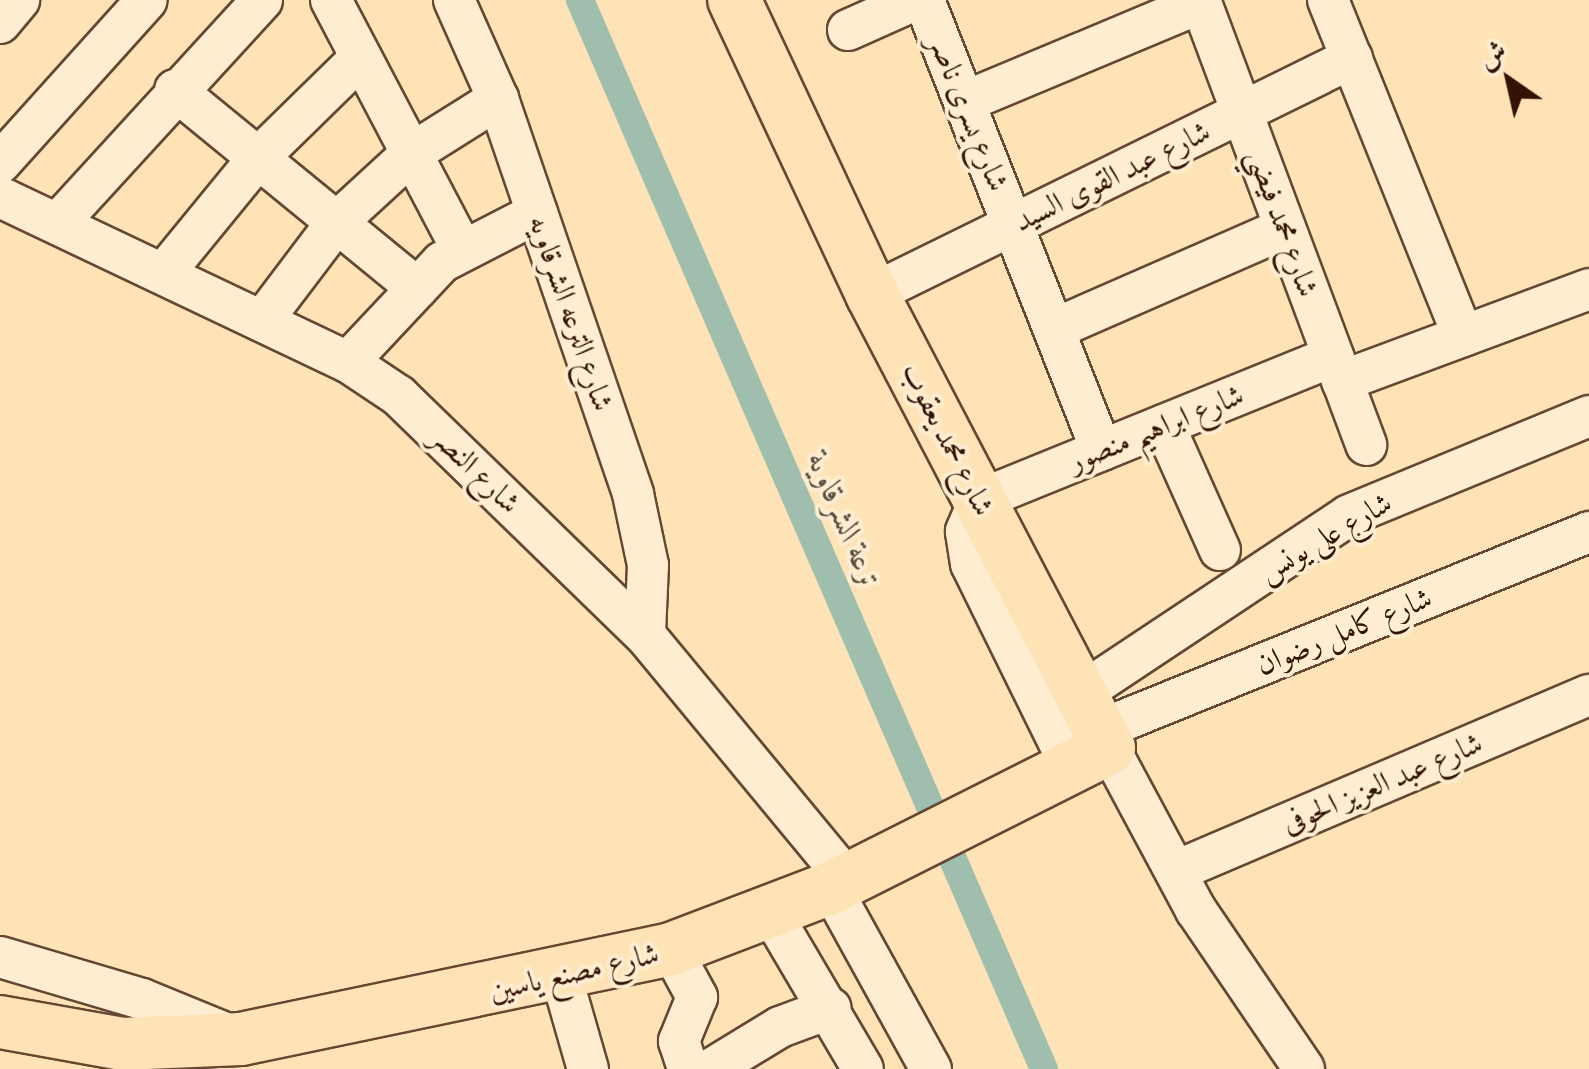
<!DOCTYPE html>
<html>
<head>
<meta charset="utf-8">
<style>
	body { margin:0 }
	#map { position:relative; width:1589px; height:1069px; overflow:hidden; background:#fee3b7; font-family:"IM FELL Great Primer",Amiri,serif }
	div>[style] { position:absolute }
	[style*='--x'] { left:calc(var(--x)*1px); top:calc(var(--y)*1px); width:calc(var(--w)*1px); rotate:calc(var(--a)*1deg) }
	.canal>* { height:28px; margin:-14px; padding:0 14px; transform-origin:14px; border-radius:14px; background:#a0bead }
	.roads { filter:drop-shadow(2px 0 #654732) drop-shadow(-2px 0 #654732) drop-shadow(0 2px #654732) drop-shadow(0 -2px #654732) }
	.minor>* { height:40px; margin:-20px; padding:0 20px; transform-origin:20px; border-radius:20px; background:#feedd0 }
	.major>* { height:52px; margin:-26px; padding:0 26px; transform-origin:26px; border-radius:26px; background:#fee3b7 }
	span { translate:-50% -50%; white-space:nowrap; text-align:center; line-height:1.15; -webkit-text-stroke:8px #feedd0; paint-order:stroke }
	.street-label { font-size:30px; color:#321305 }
	.water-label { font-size:32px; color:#584f40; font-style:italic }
	.north { position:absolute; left:1459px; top:30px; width:100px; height:100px; -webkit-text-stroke:8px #feedd0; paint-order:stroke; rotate:326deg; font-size:28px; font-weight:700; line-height:40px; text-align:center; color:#321305 }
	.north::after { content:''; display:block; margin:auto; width:35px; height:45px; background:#321305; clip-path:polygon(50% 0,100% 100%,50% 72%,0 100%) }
</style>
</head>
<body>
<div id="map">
	<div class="canal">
		<div style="--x:580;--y:0;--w:1165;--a:66.54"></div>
	</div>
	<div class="roads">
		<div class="minor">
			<div style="--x:331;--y:0;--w:280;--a:62.3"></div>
			<div style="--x:454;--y:0;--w:108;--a:66"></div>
			<div style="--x:498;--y:99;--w:417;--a:71.1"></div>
			<div style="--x:633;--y:494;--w:73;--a:78.1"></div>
			<div style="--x:648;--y:565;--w:70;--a:92.5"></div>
			<div style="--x:924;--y:0;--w:484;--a:68.5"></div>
			<div style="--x:1200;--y:0;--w:475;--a:69.5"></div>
			<div style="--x:1328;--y:0;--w:362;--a:68.1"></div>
			<div style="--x:0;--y:23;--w:30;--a:-50"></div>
			<div style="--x:848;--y:30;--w:73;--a:-24.1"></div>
			<div style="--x:175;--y:90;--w:313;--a:39.3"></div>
			<div style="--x:964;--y:102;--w:257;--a:-22.7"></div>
			<div style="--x:0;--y:163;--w:219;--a:-48"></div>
			<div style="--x:0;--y:197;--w:385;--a:25.4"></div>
			<div style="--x:348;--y:362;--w:61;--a:33.7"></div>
			<div style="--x:399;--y:396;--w:343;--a:44.2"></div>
			<div style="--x:645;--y:635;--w:317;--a:50.4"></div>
			<div style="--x:58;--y:223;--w:302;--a:-47.5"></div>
			<div style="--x:164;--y:273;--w:149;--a:-50.7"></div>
			<div style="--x:258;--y:158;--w:144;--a:-44.4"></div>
			<div style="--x:872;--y:294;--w:535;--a:-26.18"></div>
			<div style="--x:262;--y:321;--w:124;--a:-52.9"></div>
			<div style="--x:337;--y:222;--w:102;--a:-42.6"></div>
			<div style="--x:412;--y:153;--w:102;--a:-32.1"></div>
			<div style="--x:1054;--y:329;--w:252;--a:-23.6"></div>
			<div style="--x:348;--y:362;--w:137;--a:-46.8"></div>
			<div style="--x:442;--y:262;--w:107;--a:-27.3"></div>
			<div style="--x:1342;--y:381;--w:264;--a:-20.4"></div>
			<div style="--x:1164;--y:425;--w:137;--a:65.9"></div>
			<div style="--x:1080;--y:694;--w:323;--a:-33.6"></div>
			<div style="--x:1349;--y:515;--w:260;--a:-22.4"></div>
			<div style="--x:1100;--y:730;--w:528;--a:-22.04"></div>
			<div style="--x:1109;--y:748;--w:184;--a:61.8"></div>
			<div style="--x:1196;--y:910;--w:192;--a:55.8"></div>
			<div style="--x:1071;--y:767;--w:226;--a:-116.2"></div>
			<div style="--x:971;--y:564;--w:33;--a:-99"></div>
			<div style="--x:966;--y:531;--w:34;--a:-67"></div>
			<div style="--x:979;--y:500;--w:382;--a:-22.1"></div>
			<div style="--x:1176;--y:871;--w:449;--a:-23.1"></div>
			<div style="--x:831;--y:888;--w:207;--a:61.1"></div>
			<div style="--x:771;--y:913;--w:181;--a:59.5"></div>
			<div style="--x:671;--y:949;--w:55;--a:61.6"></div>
			<div style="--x:697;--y:997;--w:48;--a:112.2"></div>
			<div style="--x:679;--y:1041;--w:29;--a:72"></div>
			<div style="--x:0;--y:957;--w:148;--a:16.5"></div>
			<div style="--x:142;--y:999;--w:103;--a:22.3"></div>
			<div style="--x:561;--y:975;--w:98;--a:74"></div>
			<div style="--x:711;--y:1069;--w:81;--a:-31.3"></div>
			<div style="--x:780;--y:1027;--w:54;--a:-20.4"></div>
		</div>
		<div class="major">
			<div style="--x:0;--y:1022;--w:124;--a:10.2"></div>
			<div style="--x:122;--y:1044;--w:119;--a:-2.4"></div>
			<div style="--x:241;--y:1039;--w:439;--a:-11.8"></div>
			<div style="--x:671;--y:949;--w:171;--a:-20.9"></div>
			<div style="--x:831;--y:888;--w:311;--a:-26.7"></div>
			<div style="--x:1109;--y:748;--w:512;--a:-117.57"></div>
			<div style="--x:872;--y:294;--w:325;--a:-115.1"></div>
		</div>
	</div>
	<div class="street-label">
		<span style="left:969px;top:113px;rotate:68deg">شارع يسرى ناصر</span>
		<span style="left:1112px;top:176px;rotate:-26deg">شارع عبد القوى السيد</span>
		<span style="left:1283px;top:223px;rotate:70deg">شارع محمد فيضي</span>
		<span style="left:571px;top:313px;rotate:71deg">شارع الترعه الشرقاويه</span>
		<span style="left:1156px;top:428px;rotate:-22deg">شارع ابراهيم منصور</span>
		<span style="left:948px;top:439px;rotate:63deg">شارع محمد يعقوب</span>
		<span style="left:476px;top:470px;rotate:44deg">شارع النصر</span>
		<span style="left:1325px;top:537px;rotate:-30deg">شارع على يونس</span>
		<span style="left:1344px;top:631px;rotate:-22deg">شارع كامل رضوان</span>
		<span style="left:1382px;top:783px;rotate:-23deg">شارع عبد العزيز الحوفى</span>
		<span style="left:574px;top:972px;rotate:-13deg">شارع مصنع ياسين</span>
	</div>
	<div class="water-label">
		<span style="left:844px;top:521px;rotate:67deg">ترعة الشرقاوية</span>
	</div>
	<div class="north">ش</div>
</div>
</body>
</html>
